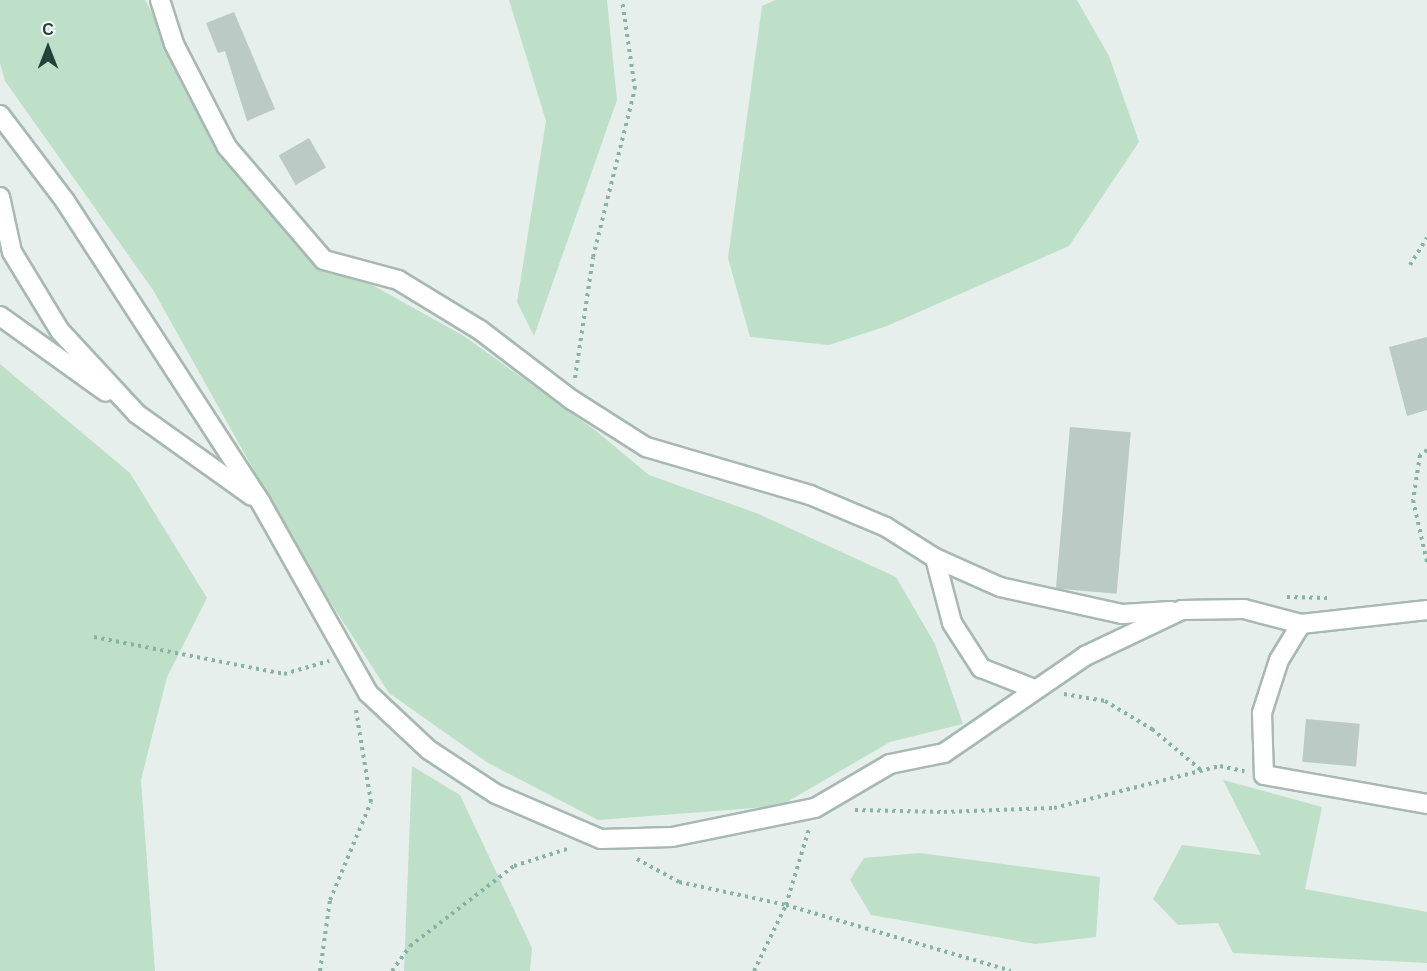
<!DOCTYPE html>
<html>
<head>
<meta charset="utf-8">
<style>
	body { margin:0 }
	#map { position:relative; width:1427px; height:971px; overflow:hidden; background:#e6efeb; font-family:"DM Sans",sans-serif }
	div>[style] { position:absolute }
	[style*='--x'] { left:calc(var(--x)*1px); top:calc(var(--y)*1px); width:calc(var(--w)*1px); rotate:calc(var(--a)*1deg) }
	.green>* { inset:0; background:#bfe0c8 }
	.building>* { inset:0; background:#bbcac4; transform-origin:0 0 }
	.path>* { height:4px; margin-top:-2px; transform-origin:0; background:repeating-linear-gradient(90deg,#86b3a5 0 3px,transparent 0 7.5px) }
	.roads { filter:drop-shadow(2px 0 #a8b8b2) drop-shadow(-2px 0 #a8b8b2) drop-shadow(0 2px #a8b8b2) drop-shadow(0 -2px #a8b8b2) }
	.street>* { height:18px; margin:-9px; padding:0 9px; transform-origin:9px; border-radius:9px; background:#fff }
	span { translate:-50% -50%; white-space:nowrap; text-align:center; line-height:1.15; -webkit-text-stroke:4.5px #f7fbf9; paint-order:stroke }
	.north { position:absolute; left:18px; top:18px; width:60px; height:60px; -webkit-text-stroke:4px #f7fbf9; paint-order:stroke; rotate:0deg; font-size:16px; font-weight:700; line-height:24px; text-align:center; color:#24423a }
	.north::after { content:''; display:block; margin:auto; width:21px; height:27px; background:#24423a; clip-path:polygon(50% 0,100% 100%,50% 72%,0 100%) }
</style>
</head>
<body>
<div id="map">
	<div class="green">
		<div style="clip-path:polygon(0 0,145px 0,227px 147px,322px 257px,464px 336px,595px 430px,649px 475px,759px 514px,896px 577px,935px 644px,963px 724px,890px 742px,780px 806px,598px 820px,488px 763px,389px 693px,308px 567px,153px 290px,5px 81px,0 63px)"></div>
		<div style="clip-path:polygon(509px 0,607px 0,617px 100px,534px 336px,517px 302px,546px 121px)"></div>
		<div style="clip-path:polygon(775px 0,1077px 0,1109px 56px,1139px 142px,1069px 246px,887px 326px,829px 345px,750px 337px,728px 258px,762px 6px)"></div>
		<div style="clip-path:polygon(0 364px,130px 473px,207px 598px,167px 677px,141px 780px,155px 971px,0 971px)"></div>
		<div style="clip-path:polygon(412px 766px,460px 795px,532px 948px,530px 971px,404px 971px)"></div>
		<div style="clip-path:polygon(1223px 780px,1322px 807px,1305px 889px,1427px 912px,1427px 963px,1233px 953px,1218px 923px,1178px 925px,1153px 899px,1182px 845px,1261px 855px)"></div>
		<div style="clip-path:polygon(920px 853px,1100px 877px,1096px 937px,1035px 944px,871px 915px,850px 880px,864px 858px)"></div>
	</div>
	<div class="building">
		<div style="clip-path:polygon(234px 12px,275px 109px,247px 121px,225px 51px,218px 53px,206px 23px)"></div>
		<div style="left:309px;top:138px;width:34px;height:35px;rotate:60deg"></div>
		<div style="clip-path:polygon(1427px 337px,1427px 410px,1407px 416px,1389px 347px)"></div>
		<div style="left:1070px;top:427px;width:61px;height:162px;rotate:5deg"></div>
		<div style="left:1306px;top:719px;width:54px;height:43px;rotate:5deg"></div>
	</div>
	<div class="path">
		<div style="--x:1410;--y:265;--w:32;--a:-58"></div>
		<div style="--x:575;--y:378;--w:122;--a:-81.5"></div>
		<div style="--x:593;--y:257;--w:173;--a:-76"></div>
		<div style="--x:635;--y:89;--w:90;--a:-98.3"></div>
		<div style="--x:1427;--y:450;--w:9;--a:144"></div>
		<div style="--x:1420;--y:455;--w:46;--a:98.8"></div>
		<div style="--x:1413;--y:500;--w:64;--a:77.3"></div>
		<div style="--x:1287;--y:597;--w:40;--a:1.4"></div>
		<div style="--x:94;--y:637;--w:194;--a:11"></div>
		<div style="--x:284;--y:674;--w:47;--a:-16.1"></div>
		<div style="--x:1064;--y:694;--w:42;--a:9.7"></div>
		<div style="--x:1105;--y:701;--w:55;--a:30.8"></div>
		<div style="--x:1152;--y:729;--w:65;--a:40"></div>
		<div style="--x:855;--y:810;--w:89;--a:1.3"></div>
		<div style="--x:944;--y:812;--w:110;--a:-2.1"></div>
		<div style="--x:1054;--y:808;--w:171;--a:-14.2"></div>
		<div style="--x:1220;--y:766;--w:25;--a:12"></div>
		<div style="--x:637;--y:859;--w:48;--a:28.7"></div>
		<div style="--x:679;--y:882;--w:109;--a:12.1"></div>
		<div style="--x:786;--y:905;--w:234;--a:16.3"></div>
		<div style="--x:320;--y:971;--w:72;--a:-82"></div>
		<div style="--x:330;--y:900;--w:106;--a:-67.3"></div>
		<div style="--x:371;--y:802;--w:93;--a:-99.3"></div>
		<div style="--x:392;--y:971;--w:31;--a:-54"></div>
		<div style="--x:410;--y:946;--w:131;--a:-37.6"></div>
		<div style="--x:514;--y:866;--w:59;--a:-17.8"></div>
		<div style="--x:754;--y:971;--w:73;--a:-64.1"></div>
		<div style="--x:786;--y:905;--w:79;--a:-73.2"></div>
	</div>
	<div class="roads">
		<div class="street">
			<div style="--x:160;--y:0;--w:46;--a:72.3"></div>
			<div style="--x:174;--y:44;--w:116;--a:62.8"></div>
			<div style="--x:227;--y:147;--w:149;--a:49.4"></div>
			<div style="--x:324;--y:260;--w:77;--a:15.1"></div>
			<div style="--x:398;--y:280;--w:96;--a:31.4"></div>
			<div style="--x:480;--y:330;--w:116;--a:37.3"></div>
			<div style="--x:572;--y:400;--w:88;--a:32.4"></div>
			<div style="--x:646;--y:447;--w:171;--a:16.3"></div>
			<div style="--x:810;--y:495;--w:82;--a:22.8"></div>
			<div style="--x:886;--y:527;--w:58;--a:32.3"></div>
			<div style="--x:935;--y:558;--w:67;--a:75.3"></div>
			<div style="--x:952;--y:623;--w:54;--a:57.2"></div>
			<div style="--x:981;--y:668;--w:57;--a:21.6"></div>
			<div style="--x:0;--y:115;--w:108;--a:52.9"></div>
			<div style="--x:65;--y:201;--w:360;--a:57"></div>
			<div style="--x:261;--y:503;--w:218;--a:60.6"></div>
			<div style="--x:368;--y:693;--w:83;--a:43.1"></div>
			<div style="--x:429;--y:750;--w:80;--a:33.3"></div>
			<div style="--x:496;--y:794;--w:114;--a:23.2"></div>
			<div style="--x:601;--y:839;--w:71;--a:-1.6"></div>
			<div style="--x:672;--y:837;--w:146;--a:-11.5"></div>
			<div style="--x:815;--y:808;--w:87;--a:-30.4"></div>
			<div style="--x:890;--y:764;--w:55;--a:-11.5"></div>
			<div style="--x:944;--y:753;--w:171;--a:-34.5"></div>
			<div style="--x:1085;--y:656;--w:107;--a:-25.4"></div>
			<div style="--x:1182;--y:610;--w:62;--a:-0.9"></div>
			<div style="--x:1244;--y:609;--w:59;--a:14.7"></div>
			<div style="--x:1301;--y:624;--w:127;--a:-6.3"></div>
			<div style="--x:0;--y:197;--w:56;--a:77.7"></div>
			<div style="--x:12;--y:252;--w:92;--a:58.7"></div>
			<div style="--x:60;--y:331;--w:113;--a:47.1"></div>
			<div style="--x:137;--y:414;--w:141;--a:35.5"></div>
			<div style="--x:0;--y:316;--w:130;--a:35.6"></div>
			<div style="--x:935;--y:558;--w:71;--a:24"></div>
			<div style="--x:1000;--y:587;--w:125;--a:12.5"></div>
			<div style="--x:1122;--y:614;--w:49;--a:-3.5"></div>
			<div style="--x:1301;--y:624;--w:42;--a:121.4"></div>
			<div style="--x:1279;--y:660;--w:56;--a:107.8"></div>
			<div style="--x:1262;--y:713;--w:62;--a:88.2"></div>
			<div style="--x:1264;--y:775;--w:166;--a:10.1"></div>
		</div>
	</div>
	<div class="north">С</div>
</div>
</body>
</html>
